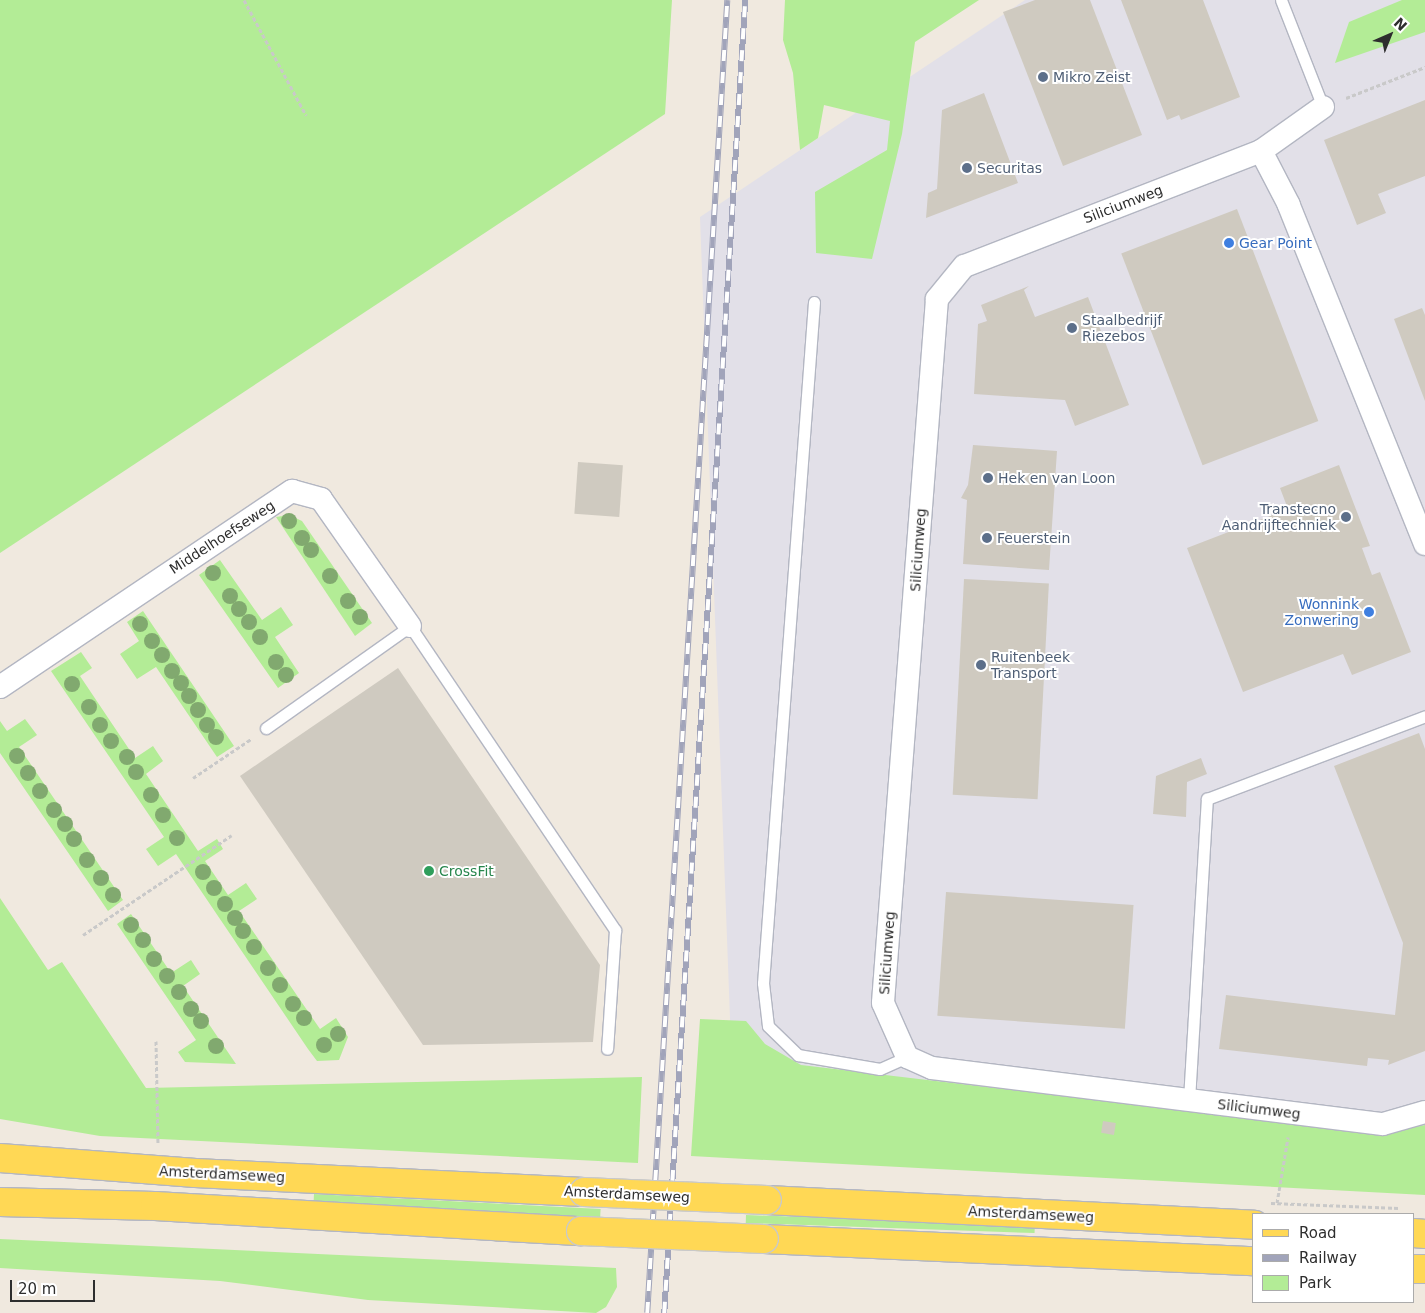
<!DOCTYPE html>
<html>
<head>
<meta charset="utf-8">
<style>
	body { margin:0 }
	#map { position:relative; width:1425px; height:1313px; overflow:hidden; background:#f0e9df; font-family:"DejaVu Sans",sans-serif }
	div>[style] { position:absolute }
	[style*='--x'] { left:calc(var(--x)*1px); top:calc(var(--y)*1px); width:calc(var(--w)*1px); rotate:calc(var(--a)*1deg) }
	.industrial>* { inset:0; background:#e2e0e8 }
	.green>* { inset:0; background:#b3ec96; transform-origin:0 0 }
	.building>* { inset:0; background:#cfcac0; transform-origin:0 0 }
	.path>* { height:3px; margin-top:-1.5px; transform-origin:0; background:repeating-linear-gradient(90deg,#c9c9c9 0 4px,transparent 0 6.5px) }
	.roads { filter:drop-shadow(1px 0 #b3b6c2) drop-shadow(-1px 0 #b3b6c2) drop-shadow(0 1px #b3b6c2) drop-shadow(0 -1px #b3b6c2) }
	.lane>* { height:11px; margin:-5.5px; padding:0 5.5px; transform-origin:5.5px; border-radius:5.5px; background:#fff }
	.street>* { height:22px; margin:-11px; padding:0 11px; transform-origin:11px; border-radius:11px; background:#fff }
	.primary>* { height:28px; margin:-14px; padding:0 14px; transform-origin:14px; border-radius:14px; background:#ffd855 }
	.rail>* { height:5.5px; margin-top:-2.75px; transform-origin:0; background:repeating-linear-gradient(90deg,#fff 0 11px,#a1a4ba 0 22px); box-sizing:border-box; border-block:1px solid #a1a4ba }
	.bridges { filter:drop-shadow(1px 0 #c9c9c9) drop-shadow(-1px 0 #c9c9c9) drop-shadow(0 1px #c9c9c9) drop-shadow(0 -1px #c9c9c9) }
	.primary-bridge>* { height:28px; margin:-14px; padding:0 14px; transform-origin:14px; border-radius:14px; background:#ffd855 }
	.trees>* { width:16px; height:16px; margin:-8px; border-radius:50%; background:#81a96f }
	.dots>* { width:14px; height:14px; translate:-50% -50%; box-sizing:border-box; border:2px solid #fff; border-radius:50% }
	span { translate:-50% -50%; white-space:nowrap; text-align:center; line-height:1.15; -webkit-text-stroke:4px #fff; paint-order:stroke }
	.service-label { font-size:14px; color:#4e5e75 }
	.left { translate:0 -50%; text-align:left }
	.right { translate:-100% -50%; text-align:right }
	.street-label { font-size:14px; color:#2e2e2e }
	.shop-label { font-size:14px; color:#366cbe }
	.leisure-label { font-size:14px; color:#27864d }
	.legend { position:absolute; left:1252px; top:1213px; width:162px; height:90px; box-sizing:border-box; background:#fff; border:1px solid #ababab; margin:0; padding:6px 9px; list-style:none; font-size:15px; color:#2e2e2e }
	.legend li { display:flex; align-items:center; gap:10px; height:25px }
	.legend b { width:25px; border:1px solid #ababab }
	.north { position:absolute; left:1365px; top:10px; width:50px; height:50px; -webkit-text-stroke:4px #fff; paint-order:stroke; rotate:44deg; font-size:14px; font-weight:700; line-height:20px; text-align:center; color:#2e2e2e }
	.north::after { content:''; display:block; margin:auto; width:18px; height:22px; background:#2e2e2e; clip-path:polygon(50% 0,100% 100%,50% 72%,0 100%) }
	.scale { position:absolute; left:10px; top:1280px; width:85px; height:22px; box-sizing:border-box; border:2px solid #2e2e2e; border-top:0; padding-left:6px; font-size:15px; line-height:18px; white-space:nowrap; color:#2e2e2e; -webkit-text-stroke:4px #fff; paint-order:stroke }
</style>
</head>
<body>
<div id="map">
	<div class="industrial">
		<div style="clip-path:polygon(1025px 0,1425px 0,1425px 1139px,733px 1098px,700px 217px)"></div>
	</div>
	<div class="green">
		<div style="clip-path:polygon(0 0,672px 0,665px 114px,0 553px)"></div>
		<div style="clip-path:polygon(785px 0,979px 0,915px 42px,902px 134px,872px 259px,816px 253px,815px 192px,887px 150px,890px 121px,824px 105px,818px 138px,800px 150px,793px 73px,783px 40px)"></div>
		<div style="clip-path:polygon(1402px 0,1425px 0,1425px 32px,1335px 63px,1349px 22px)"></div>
		<div style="clip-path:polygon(289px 515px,302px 521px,372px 623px,355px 636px,276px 517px)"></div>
		<div style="clip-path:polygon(220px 560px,262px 620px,281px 607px,293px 625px,275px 637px,299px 673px,278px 688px,199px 575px)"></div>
		<div style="clip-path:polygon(143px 611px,234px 746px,217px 757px,156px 667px,137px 679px,120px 654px,139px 641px,127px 622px)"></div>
		<div style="clip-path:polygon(81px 652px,92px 668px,80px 676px,135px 758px,153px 746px,163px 761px,146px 774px,198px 851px,217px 839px,223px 849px,205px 861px,228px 895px,246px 883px,257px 899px,239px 911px,320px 1029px,336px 1018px,348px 1037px,339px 1060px,317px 1061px,308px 1049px,176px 854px,158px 866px,146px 849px,164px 837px,51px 671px)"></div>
		<div style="clip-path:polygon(25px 719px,37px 735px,19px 747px,123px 900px,108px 911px,0 753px,0 721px,7px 731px)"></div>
		<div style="clip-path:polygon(0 898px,48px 970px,62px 962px,146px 1088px,642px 1077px,638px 1163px,100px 1136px,0 1119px)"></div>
		<div style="clip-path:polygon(131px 914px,171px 973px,191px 960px,200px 974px,183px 986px,236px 1064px,185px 1062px,178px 1052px,196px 1040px,117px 924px)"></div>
		<div style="clip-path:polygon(700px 1019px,746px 1021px,765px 1044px,801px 1065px,1384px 1134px,1425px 1125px,1425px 1195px,691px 1156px)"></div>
		<div style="left:314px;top:1194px;width:287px;height:10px;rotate:3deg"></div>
		<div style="left:746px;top:1215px;width:289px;height:8px;rotate:2deg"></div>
		<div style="clip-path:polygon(0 1239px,616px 1268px,617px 1287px,606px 1307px,596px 1313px,368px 1300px,220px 1281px,0 1268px)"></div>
	</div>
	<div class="building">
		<div style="clip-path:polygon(1035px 0,1090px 0,1142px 135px,1063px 166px,1003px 12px)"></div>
		<div style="clip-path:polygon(1121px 0,1203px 0,1240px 97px,1181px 120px,1179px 115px,1167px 120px)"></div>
		<div style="clip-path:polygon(984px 93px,1018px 183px,926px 218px,928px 193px,937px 189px,942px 110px)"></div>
		<div style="clip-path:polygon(1425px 100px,1425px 176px,1378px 194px,1386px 213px,1357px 225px,1324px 140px)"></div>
		<div style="left:1237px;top:209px;width:227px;height:124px;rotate:69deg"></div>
		<div style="clip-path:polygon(1029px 286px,1024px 290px,1035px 317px,1088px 297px,1129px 405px,1075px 426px,1065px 400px,974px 394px,978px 324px,987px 321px,981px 305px)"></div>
		<div style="clip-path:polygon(1422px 308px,1425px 315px,1425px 401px,1394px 319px)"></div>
		<div style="clip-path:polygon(973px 445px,1057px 451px,1049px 570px,963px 564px,967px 500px,961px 498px,968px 485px)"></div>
		<div style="left:578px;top:462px;width:45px;height:52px;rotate:4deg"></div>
		<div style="clip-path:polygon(1339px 465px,1370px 546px,1362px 548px,1372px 575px,1380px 572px,1411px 652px,1352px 675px,1343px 654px,1243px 692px,1187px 548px,1288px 509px,1280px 488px)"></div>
		<div style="left:964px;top:579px;width:85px;height:216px;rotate:3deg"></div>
		<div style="clip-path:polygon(398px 668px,600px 965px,593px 1042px,423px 1045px,240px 776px)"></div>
		<div style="clip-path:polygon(1419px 733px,1425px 749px,1425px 1051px,1388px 1065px,1389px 1060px,1368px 1058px,1367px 1066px,1219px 1049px,1226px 995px,1395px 1015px,1403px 943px,1334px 766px)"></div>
		<div style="clip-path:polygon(1201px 758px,1207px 774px,1187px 782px,1186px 817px,1153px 814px,1156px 776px)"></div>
		<div style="left:946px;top:892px;width:188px;height:124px;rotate:4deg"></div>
		<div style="left:1103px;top:1121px;width:13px;height:12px;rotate:9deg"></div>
	</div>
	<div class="path">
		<div style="--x:244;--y:0;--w:131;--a:61.7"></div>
		<div style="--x:1346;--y:98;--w:85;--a:-21.4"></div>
		<div style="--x:193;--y:778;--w:70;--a:-33.9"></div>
		<div style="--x:83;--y:935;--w:179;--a:-33.9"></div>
		<div style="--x:156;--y:1041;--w:102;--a:88.9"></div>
		<div style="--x:1271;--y:1203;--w:128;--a:2.2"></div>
		<div style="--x:1277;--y:1203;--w:67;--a:-80.5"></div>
	</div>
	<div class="roads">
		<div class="lane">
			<div style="--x:1281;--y:0;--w:115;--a:68.6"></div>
			<div style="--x:814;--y:302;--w:683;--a:94.28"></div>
			<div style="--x:763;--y:983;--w:43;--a:83.4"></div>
			<div style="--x:768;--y:1026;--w:42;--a:44"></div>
			<div style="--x:798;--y:1055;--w:83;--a:9.7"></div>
			<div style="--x:880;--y:1069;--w:30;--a:-24"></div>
			<div style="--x:266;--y:728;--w:176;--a:-35.3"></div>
			<div style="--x:410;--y:626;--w:367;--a:56"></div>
			<div style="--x:615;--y:930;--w:119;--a:93.8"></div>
			<div style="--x:1189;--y:1100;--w:302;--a:-86.6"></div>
			<div style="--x:1207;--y:799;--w:233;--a:-20.8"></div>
		</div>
		<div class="street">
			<div style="--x:1261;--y:151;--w:76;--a:-35.4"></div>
			<div style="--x:1425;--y:544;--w:365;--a:-111.9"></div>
			<div style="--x:1289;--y:205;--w:61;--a:-117.4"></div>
			<div style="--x:1261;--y:151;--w:318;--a:158.8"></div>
			<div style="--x:964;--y:266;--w:43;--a:129.3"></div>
			<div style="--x:937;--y:299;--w:706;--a:94.39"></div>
			<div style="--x:883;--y:1003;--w:59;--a:66"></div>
			<div style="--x:907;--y:1057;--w:27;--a:24"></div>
			<div style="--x:932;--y:1068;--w:454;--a:7.1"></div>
			<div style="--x:1383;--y:1124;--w:44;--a:-15.9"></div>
			<div style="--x:0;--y:687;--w:352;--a:-33.9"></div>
			<div style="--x:292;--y:491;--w:30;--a:15"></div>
			<div style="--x:321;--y:499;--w:155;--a:55"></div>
		</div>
		<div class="primary">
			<div style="--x:0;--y:1158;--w:196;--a:4.4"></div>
			<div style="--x:195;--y:1173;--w:389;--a:2.8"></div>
			<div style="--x:767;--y:1200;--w:488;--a:2.9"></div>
			<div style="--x:0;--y:1202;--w:155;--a:1.5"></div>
			<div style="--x:155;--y:1206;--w:427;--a:3.4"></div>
			<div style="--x:1414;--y:1233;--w:11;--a:5"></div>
			<div style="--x:764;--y:1239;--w:490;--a:2.6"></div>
			<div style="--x:1414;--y:1269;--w:11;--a:0"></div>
		</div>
	</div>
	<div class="rail">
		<div style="--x:647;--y:1313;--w:1315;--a:-86.51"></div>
		<div style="--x:664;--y:1313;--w:1315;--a:-86.47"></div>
	</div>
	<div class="bridges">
		<div class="primary-bridge">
			<div style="--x:584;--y:1192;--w:183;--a:2.5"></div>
			<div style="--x:581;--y:1231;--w:183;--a:2.5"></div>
		</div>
	</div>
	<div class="trees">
		<div style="left:289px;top:521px"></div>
		<div style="left:302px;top:538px"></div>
		<div style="left:311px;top:550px"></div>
		<div style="left:213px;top:573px"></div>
		<div style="left:330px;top:576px"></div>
		<div style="left:230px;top:596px"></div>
		<div style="left:348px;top:601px"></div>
		<div style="left:239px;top:609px"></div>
		<div style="left:360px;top:617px"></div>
		<div style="left:249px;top:622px"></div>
		<div style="left:140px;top:624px"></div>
		<div style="left:260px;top:637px"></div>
		<div style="left:152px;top:641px"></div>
		<div style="left:162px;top:655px"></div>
		<div style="left:276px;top:662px"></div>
		<div style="left:172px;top:671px"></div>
		<div style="left:286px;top:675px"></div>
		<div style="left:181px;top:683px"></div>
		<div style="left:72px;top:684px"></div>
		<div style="left:189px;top:696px"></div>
		<div style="left:89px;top:707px"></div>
		<div style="left:198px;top:710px"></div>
		<div style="left:100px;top:725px"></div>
		<div style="left:207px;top:725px"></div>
		<div style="left:216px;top:737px"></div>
		<div style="left:111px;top:741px"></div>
		<div style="left:17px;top:756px"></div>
		<div style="left:127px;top:757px"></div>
		<div style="left:136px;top:772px"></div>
		<div style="left:28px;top:773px"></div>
		<div style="left:40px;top:791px"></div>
		<div style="left:151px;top:795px"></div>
		<div style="left:54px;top:810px"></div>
		<div style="left:163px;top:815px"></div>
		<div style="left:65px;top:824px"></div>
		<div style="left:177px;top:838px"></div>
		<div style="left:74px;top:839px"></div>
		<div style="left:87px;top:860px"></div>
		<div style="left:203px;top:872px"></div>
		<div style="left:101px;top:878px"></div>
		<div style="left:214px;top:888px"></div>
		<div style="left:113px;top:895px"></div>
		<div style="left:225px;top:904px"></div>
		<div style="left:235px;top:918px"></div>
		<div style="left:131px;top:925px"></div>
		<div style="left:243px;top:931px"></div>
		<div style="left:143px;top:940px"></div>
		<div style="left:254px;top:947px"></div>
		<div style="left:154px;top:959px"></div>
		<div style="left:268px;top:968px"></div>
		<div style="left:167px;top:976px"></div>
		<div style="left:280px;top:985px"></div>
		<div style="left:179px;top:992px"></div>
		<div style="left:293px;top:1004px"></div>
		<div style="left:191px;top:1009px"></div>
		<div style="left:304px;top:1018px"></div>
		<div style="left:201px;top:1021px"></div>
		<div style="left:338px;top:1034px"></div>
		<div style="left:324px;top:1045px"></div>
		<div style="left:216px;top:1046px"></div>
	</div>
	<div class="dots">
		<div style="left:1043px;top:77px;background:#5c6f8a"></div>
		<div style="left:967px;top:168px;background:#5c6f8a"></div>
		<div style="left:1229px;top:243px;background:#3f7fe0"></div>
		<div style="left:1072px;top:328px;background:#5c6f8a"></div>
		<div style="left:988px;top:478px;background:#5c6f8a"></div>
		<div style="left:1346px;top:517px;background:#5c6f8a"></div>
		<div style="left:987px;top:538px;background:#5c6f8a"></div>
		<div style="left:1369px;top:612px;background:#3f7fe0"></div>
		<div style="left:981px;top:665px;background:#5c6f8a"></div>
		<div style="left:429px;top:871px;background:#2e9e5b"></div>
	</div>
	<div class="service-label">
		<span class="left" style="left:1053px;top:77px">Mikro Zeist</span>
		<span class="left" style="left:977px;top:168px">Securitas</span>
		<span class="left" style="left:1082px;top:328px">Staalbedrijf<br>Riezebos</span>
		<span class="left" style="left:998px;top:478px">Hek en van Loon</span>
		<span class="right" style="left:1336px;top:517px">Transtecno<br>Aandrijftechniek</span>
		<span class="left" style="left:997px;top:538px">Feuerstein</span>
		<span class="left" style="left:991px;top:665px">Ruitenbeek<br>Transport</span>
	</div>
	<div class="street-label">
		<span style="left:1123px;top:204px;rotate:-21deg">Siliciumweg</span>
		<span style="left:222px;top:537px;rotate:-33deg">Middelhoefseweg</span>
		<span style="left:918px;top:550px;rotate:-86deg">Siliciumweg</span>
		<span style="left:887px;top:953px;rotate:-86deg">Siliciumweg</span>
		<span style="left:1259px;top:1109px;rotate:7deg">Siliciumweg</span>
		<span style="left:222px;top:1174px;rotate:3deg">Amsterdamseweg</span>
		<span style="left:627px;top:1194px;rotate:3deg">Amsterdamseweg</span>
		<span style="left:1031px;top:1214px;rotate:3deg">Amsterdamseweg</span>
	</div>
	<div class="shop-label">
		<span class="left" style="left:1239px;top:243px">Gear Point</span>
		<span class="right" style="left:1359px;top:612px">Wonnink<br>Zonwering</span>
	</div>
	<div class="leisure-label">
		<span class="left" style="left:439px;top:871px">CrossFit</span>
	</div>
	<ul class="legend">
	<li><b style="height:6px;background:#ffd855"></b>Road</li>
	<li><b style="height:6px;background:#a1a4ba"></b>Railway</li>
	<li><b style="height:14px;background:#b3ec96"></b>Park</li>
	</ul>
	<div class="north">N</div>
	<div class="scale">20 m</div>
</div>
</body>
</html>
